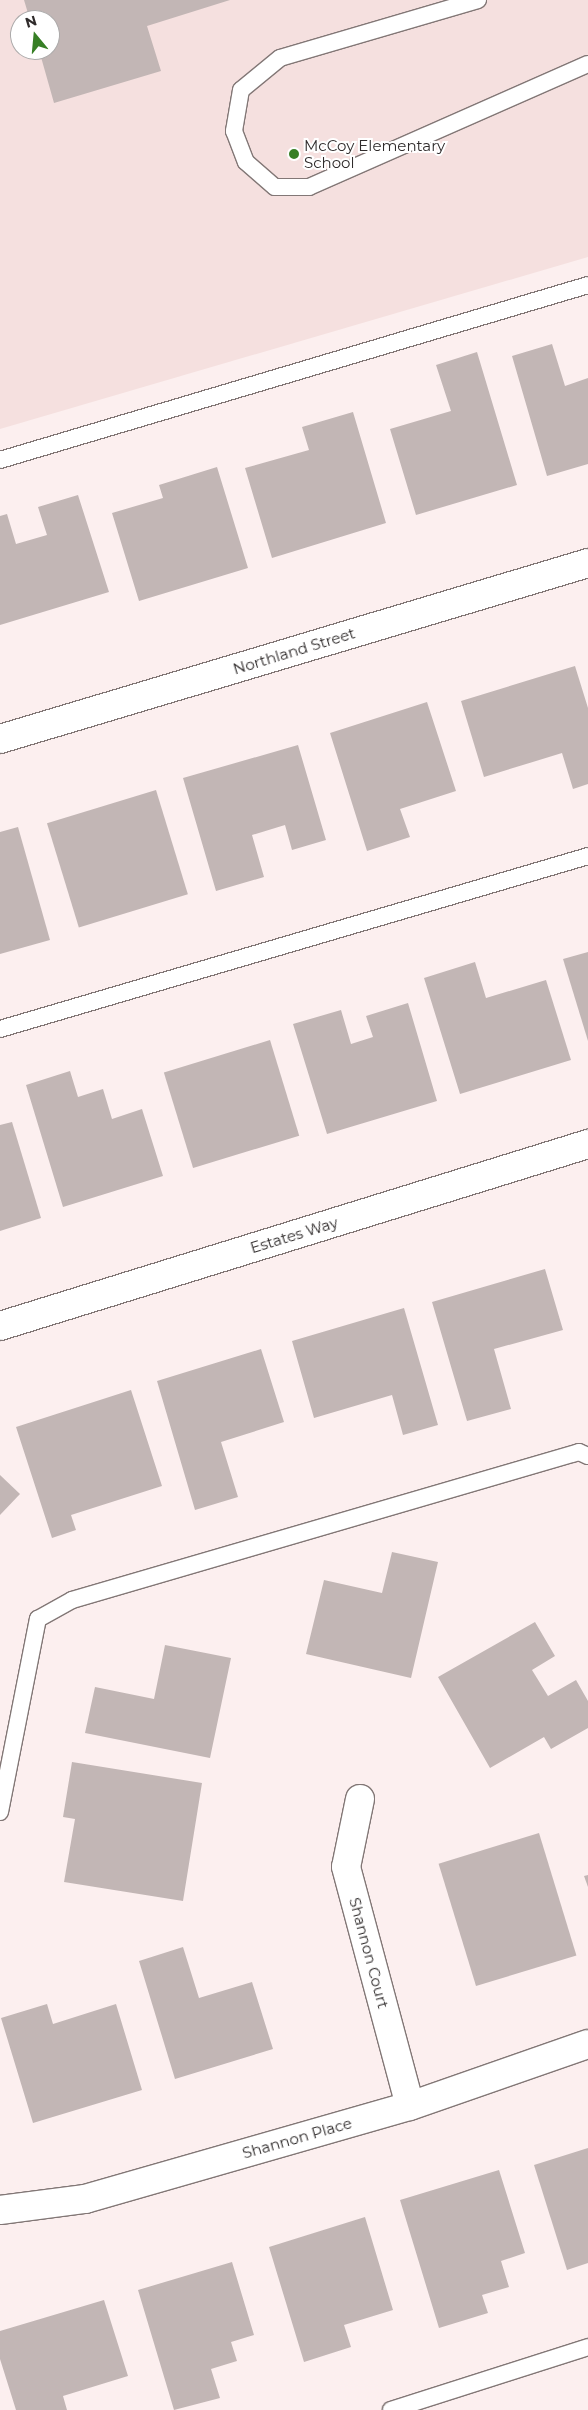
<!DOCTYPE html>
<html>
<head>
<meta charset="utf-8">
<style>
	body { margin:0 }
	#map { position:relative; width:588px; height:2410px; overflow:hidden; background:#fcefef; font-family:Montserrat,sans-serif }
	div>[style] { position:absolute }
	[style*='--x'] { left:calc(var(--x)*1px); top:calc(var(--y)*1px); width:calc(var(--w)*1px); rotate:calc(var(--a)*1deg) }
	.built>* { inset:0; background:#f5e0df }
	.building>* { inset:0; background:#c2b6b5; transform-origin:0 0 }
	.roads { filter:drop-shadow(1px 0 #827776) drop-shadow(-1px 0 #827776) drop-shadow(0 1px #827776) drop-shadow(0 -1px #827776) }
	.service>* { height:16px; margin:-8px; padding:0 8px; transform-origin:8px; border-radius:8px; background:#fff }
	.minor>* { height:28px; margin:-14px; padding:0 14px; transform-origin:14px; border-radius:14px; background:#fff }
	.dots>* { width:14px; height:14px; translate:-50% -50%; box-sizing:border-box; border:2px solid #fff; border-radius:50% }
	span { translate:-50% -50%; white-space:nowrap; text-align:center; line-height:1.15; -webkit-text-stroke:4px #fff; paint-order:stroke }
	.poi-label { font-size:15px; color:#2f2b2b }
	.left { translate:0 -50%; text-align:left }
	.street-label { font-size:15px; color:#2f2b2b }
	.north { position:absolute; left:10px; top:10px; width:50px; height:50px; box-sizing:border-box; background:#fff; border:1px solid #acaaaa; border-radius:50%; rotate:343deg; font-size:14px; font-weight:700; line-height:20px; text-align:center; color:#2f2b2b }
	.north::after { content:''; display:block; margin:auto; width:18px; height:22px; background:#377f25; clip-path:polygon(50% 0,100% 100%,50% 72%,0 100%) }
</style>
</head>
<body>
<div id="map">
	<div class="built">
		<div style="clip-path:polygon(evenodd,0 0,588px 0,588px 257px,0 429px,0 0,20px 20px,50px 20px,50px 50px,20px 50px,20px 20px)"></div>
	</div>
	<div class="building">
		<div style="clip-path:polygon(24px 0,230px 0,147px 26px,161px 71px,54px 103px,39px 50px,50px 50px,50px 20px,30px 20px)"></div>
		<div style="clip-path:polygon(552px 344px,565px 386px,588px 378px,588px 464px,547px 476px,512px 356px)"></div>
		<div style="clip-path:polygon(477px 352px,517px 485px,416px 515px,390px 429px,451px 411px,436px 365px)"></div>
		<div style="clip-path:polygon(353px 412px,386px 523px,272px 558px,245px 468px,309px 450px,302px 427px)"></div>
		<div style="clip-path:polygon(217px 467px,248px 568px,139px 601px,112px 513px,163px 498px,159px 485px)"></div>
		<div style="clip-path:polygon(78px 495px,109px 592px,0 625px,0 516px,7px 514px,16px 544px,47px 535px,38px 507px)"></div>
		<div style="clip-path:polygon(575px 666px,588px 708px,588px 784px,573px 789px,562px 753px,484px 777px,461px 701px)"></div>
		<div style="clip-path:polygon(427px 702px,456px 791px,400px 809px,410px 837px,367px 851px,330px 733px)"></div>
		<div style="clip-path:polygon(298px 745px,326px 840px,292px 850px,285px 825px,252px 835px,264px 877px,216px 891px,183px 778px)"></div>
		<div style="left:156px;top:790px;width:109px;height:114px;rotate:73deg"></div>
		<div style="clip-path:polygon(18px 827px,50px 940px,0 954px,0 832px)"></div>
		<div style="clip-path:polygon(588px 952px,588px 1041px,563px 959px)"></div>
		<div style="clip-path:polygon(475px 962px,486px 998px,546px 980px,571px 1060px,460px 1094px,424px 978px)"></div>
		<div style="clip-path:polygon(408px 1003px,437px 1101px,327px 1134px,293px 1024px,341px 1010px,351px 1044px,373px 1037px,366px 1016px)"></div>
		<div style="left:270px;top:1040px;width:100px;height:111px;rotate:73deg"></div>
		<div style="clip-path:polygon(70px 1071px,78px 1097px,103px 1089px,112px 1119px,142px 1109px,163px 1176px,63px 1207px,26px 1085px)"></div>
		<div style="clip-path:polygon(12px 1122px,41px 1218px,0 1231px,0 1125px)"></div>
		<div style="clip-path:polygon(545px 1269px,563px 1330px,494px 1349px,511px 1409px,467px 1421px,432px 1302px)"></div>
		<div style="clip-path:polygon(404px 1308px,438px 1425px,403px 1435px,392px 1395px,314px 1418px,292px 1341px)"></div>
		<div style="clip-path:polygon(261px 1349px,284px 1422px,221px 1442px,238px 1497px,195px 1510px,157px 1381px)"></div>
		<div style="clip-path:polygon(131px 1390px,162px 1486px,71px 1515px,76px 1530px,52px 1538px,16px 1427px)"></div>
		<div style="clip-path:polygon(0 1475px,20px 1494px,0 1515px)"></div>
		<div style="clip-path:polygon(392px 1552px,438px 1562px,411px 1678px,306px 1654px,324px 1580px,382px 1593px)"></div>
		<div style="clip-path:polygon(535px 1622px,555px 1656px,532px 1670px,548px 1696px,576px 1680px,588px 1701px,588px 1728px,551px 1749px,544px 1737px,490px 1768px,438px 1677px)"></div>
		<div style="clip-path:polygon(165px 1645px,231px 1658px,210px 1758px,85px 1733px,95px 1687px,154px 1699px)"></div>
		<div style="clip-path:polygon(72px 1762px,202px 1783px,183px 1901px,64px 1882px,75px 1819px,63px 1817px)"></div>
		<div style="left:539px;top:1833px;width:128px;height:105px;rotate:73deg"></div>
		<div style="clip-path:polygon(588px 1875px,588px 1887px,584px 1876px)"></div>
		<div style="clip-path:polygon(183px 1947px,199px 1998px,252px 1982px,273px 2049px,175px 2079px,139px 1961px)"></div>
		<div style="clip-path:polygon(47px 2004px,53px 2024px,116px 2004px,142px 2090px,33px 2123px,1px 2018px)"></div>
		<div style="clip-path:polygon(588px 2148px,588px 2263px,567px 2270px,534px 2165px)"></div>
		<div style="clip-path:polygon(499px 2170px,525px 2253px,501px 2261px,509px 2287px,482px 2295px,488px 2313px,439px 2328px,400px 2200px)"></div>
		<div style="clip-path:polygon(365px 2217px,393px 2310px,344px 2325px,351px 2347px,304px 2362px,269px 2247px)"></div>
		<div style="clip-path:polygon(232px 2262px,254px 2335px,231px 2342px,237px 2361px,211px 2369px,220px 2398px,174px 2410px,138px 2290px)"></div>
		<div style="clip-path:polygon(104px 2300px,128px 2376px,63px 2396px,67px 2410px,16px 2410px,0 2359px,0 2331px)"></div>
	</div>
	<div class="roads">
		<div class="service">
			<div style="--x:478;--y:0;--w:206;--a:163.7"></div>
			<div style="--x:280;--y:58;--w:50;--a:140.6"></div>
			<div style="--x:241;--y:90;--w:42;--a:99.7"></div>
			<div style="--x:234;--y:131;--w:33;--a:69"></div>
			<div style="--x:246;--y:162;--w:38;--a:41"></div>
			<div style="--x:275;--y:187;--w:34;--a:0"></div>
			<div style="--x:309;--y:187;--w:305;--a:-23.8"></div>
			<div style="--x:0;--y:460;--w:613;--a:-16.57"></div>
			<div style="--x:0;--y:1029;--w:613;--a:-16.39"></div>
			<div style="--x:0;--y:1812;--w:197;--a:-78.9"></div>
			<div style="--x:38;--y:1619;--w:39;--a:-29"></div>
			<div style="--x:72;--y:1600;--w:528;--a:-16.27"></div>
			<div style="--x:579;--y:1452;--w:10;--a:24"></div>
			<div style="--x:391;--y:2410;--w:207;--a:-17.7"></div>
		</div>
		<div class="minor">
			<div style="--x:0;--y:739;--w:614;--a:-16.66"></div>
			<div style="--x:0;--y:1326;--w:616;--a:-17.2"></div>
			<div style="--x:360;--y:1799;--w:69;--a:101.6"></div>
			<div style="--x:346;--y:1867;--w:247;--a:75"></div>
			<div style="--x:0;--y:2210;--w:86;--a:-7.4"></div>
			<div style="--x:85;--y:2199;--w:338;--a:-16"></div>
			<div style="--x:410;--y:2106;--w:188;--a:-19.2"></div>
		</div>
	</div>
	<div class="dots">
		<div style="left:294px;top:154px;background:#377f25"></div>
	</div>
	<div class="poi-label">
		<span class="left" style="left:304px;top:154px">McCoy Elementary<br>School</span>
	</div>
	<div class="street-label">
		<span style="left:294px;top:651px;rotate:-17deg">Northland Street</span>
		<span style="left:294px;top:1235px;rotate:-17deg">Estates Way</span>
		<span style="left:369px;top:1953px;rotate:75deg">Shannon Court</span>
		<span style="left:297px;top:2138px;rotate:-16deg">Shannon Place</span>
	</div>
	<div class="north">N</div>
</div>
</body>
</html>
